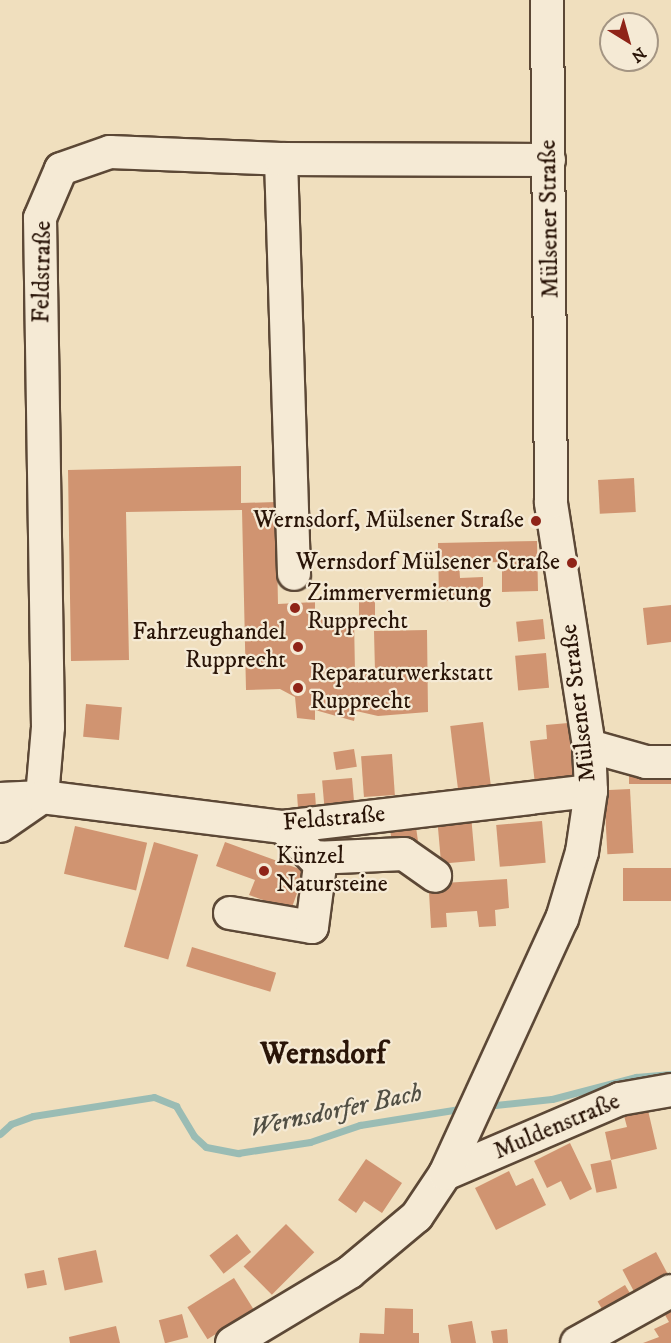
<!DOCTYPE html>
<html>
<head>
<meta charset="utf-8">
<style>
	body { margin:0 }
	#map { position:relative; width:671px; height:1343px; overflow:hidden; background:#f0dfbe; font-family:"IM FELL DW Pica",serif }
	div>[style] { position:absolute }
	[style*='--x'] { left:calc(var(--x)*1px); top:calc(var(--y)*1px); width:calc(var(--w)*1px); rotate:calc(var(--a)*1deg) }
	.stream>* { height:7px; margin:-3.5px; padding:0 3.5px; transform-origin:3.5px; border-radius:3.5px; background:#9abcb4 }
	.building>* { inset:0; background:#d09471; transform-origin:0 0 }
	.roads { filter:drop-shadow(2px 0 #5c4836) drop-shadow(-2px 0 #5c4836) drop-shadow(0 2px #5c4836) drop-shadow(0 -2px #5c4836) }
	.minor>* { height:32px; margin:-16px; padding:0 16px; transform-origin:16px; border-radius:16px; background:#f5ead5 }
	.dots>* { width:16px; height:16px; translate:-50% -50%; box-sizing:border-box; border:3px solid #f5ead5; border-radius:50% }
	span { translate:-50% -50%; white-space:nowrap; text-align:center; line-height:1.15; -webkit-text-stroke:4.5px #f5ead5; paint-order:stroke }
	.street-label { font-size:24px; color:#2a1508 }
	.poi-label { font-size:24px; color:#2a1508 }
	.right { translate:-100% -50%; text-align:right }
	.left { translate:0 -50%; text-align:left }
	.water-label { font-size:26px; color:#514f44; font-style:italic }
	.district-label { font-size:30px; color:#2a1508; font-weight:700 }
	.north { position:absolute; left:599px; top:12px; width:60px; height:60px; box-sizing:border-box; background:#f5ead5; border:2px solid #a49583; border-radius:50%; rotate:143deg; font-size:16px; font-weight:700; line-height:24px; text-align:center; color:#2a1508 }
	.north::after { content:''; display:block; margin:auto; width:21px; height:27px; background:#8f2418; clip-path:polygon(50% 0,100% 100%,50% 72%,0 100%) }
</style>
</head>
<body>
<div id="map">
	<div class="stream">
		<div style="--x:486;--y:1106;--w:66;--a:-6.1"></div>
		<div style="--x:552;--y:1099;--w:87;--a:-14.7"></div>
		<div style="--x:636;--y:1077;--w:35;--a:-5"></div>
		<div style="--x:0;--y:1134;--w:15;--a:-42"></div>
		<div style="--x:11;--y:1124;--w:23;--a:-20"></div>
		<div style="--x:33;--y:1116;--w:122;--a:-8.9"></div>
		<div style="--x:154;--y:1097;--w:24;--a:22"></div>
		<div style="--x:176;--y:1106;--w:35;--a:59"></div>
		<div style="--x:194;--y:1136;--w:16;--a:43"></div>
		<div style="--x:206;--y:1147;--w:33;--a:11"></div>
		<div style="--x:238;--y:1153;--w:73;--a:-8.7"></div>
		<div style="--x:310;--y:1142;--w:53;--a:-18.8"></div>
		<div style="--x:360;--y:1125;--w:107;--a:-9.1"></div>
	</div>
	<div class="building">
		<div style="clip-path:polygon(241px 466px,241px 503px,276px 502px,278px 604px,315px 602px,315px 619px,354px 618px,355px 673px,375px 672px,374px 631px,427px 630px,428px 712px,378px 716px,356px 711px,354px 721px,315px 710px,315px 720px,297px 718px,295px 697px,280px 689px,246px 690px,242px 510px,126px 512px,129px 660px,71px 661px,68px 470px)"></div>
		<div style="left:634px;top:478px;width:34px;height:36px;rotate:87deg"></div>
		<div style="clip-path:polygon(537px 541px,538px 591px,502px 592px,502px 562px,459px 563px,460px 578px,483px 577px,483px 600px,439px 601px,438px 543px)"></div>
		<div style="left:359px;top:589px;width:16px;height:27px"></div>
		<div style="clip-path:polygon(671px 605px,671px 642px,647px 645px,643px 608px)"></div>
		<div style="left:543px;top:619px;width:20px;height:27px;rotate:84deg"></div>
		<div style="left:546px;top:653px;width:35px;height:31px;rotate:85deg"></div>
		<div style="left:86px;top:704px;width:36px;height:33px;rotate:5deg"></div>
		<div style="left:483px;top:722px;width:65px;height:33px;rotate:83deg"></div>
		<div style="clip-path:polygon(568px 723px,574px 780px,535px 784px,530px 741px,547px 739px,546px 725px)"></div>
		<div style="left:354px;top:749px;width:18px;height:21px;rotate:81deg"></div>
		<div style="left:392px;top:754px;width:41px;height:31px;rotate:86deg"></div>
		<div style="left:629px;top:769px;width:42px;height:15px"></div>
		<div style="left:352px;top:778px;width:24px;height:30px;rotate:85deg"></div>
		<div style="left:630px;top:789px;width:64px;height:26px;rotate:87deg"></div>
		<div style="left:315px;top:793px;width:16px;height:18px;rotate:86deg"></div>
		<div style="left:471px;top:815px;width:46px;height:34px;rotate:85deg"></div>
		<div style="left:415px;top:820px;width:21px;height:26px;rotate:82deg"></div>
		<div style="left:542px;top:821px;width:42px;height:46px;rotate:85deg"></div>
		<div style="left:75px;top:826px;width:74px;height:49px;rotate:13deg"></div>
		<div style="left:154px;top:842px;width:46px;height:109px;rotate:16deg"></div>
		<div style="clip-path:polygon(225px 842px,305px 871px,291px 910px,249px 895px,255px 880px,216px 866px)"></div>
		<div style="left:671px;top:868px;width:33px;height:48px;rotate:90deg"></div>
		<div style="clip-path:polygon(507px 879px,509px 908px,495px 910px,496px 926px,479px 927px,477px 911px,446px 913px,447px 927px,431px 928px,429px 892px,445px 891px,444px 883px)"></div>
		<div style="left:192px;top:947px;width:88px;height:20px;rotate:17deg"></div>
		<div style="clip-path:polygon(647px 1106px,657px 1149px,611px 1160px,605px 1132px,627px 1127px,623px 1112px)"></div>
		<div style="clip-path:polygon(570px 1143px,592px 1189px,570px 1200px,561px 1181px,547px 1188px,534px 1161px)"></div>
		<div style="clip-path:polygon(366px 1159px,402px 1183px,382px 1213px,364px 1201px,356px 1213px,338px 1200px)"></div>
		<div style="left:611px;top:1160px;width:29px;height:21px;rotate:78deg"></div>
		<div style="clip-path:polygon(509px 1171px,516px 1186px,533px 1178px,546px 1205px,496px 1230px,475px 1188px)"></div>
		<div style="left:286px;top:1224px;width:40px;height:60px;rotate:45deg"></div>
		<div style="left:237px;top:1234px;width:23px;height:35px;rotate:52deg"></div>
		<div style="left:96px;top:1250px;width:33px;height:39px;rotate:78deg"></div>
		<div style="left:656px;top:1252px;width:32px;height:38px;rotate:62deg"></div>
		<div style="left:44px;top:1270px;width:15px;height:20px;rotate:79deg"></div>
		<div style="left:234px;top:1278px;width:38px;height:55px;rotate:58deg"></div>
		<div style="left:625px;top:1285px;width:17px;height:32px;rotate:59deg"></div>
		<div style="clip-path:polygon(671px 1300px,671px 1343px,643px 1343px,659px 1337px,654px 1329px,669px 1322px,660px 1306px)"></div>
		<div style="clip-path:polygon(385px 1308px,413px 1309px,413px 1333px,419px 1333px,419px 1343px,359px 1343px,360px 1333px,384px 1334px)"></div>
		<div style="left:182px;top:1314px;width:24px;height:24px;rotate:75deg"></div>
		<div style="clip-path:polygon(472px 1321px,476px 1343px,451px 1343px,448px 1325px)"></div>
		<div style="clip-path:polygon(116px 1326px,120px 1343px,70px 1343px,69px 1337px)"></div>
		<div style="clip-path:polygon(507px 1329px,508px 1343px,493px 1343px,491px 1331px)"></div>
	</div>
	<div class="roads">
		<div class="minor">
			<div style="--x:281;--y:159;--w:415;--a:88.2"></div>
			<div style="--x:589;--y:746;--w:59;--a:15.7"></div>
			<div style="--x:646;--y:762;--w:25;--a:0"></div>
			<div style="--x:0;--y:799;--w:42;--a:-2.7"></div>
			<div style="--x:42;--y:797;--w:70;--a:-85.1"></div>
			<div style="--x:48;--y:727;--w:509;--a:-90.9"></div>
			<div style="--x:40;--y:218;--w:53;--a:-66.8"></div>
			<div style="--x:61;--y:169;--w:52;--a:-19.1"></div>
			<div style="--x:110;--y:152;--w:171;--a:2.3"></div>
			<div style="--x:281;--y:159;--w:268;--a:0.2"></div>
			<div style="--x:0;--y:826;--w:51;--a:-34.6"></div>
			<div style="--x:42;--y:797;--w:243;--a:7.1"></div>
			<div style="--x:283;--y:827;--w:310;--a:-6.7"></div>
			<div style="--x:283;--y:827;--w:44;--a:45"></div>
			<div style="--x:314;--y:858;--w:90;--a:-2.5"></div>
			<div style="--x:404;--y:854;--w:38;--a:35"></div>
			<div style="--x:230;--y:913;--w:83;--a:9.7"></div>
			<div style="--x:312;--y:927;--w:70;--a:-82.6"></div>
			<div style="--x:445;--y:1174;--w:190;--a:-23.2"></div>
			<div style="--x:620;--y:1099;--w:52;--a:-10"></div>
			<div style="--x:232;--y:1343;--w:138;--a:-31"></div>
			<div style="--x:350;--y:1272;--w:87;--a:-39.9"></div>
			<div style="--x:417;--y:1216;--w:50;--a:-56.3"></div>
			<div style="--x:445;--y:1174;--w:281;--a:-65.4"></div>
			<div style="--x:562;--y:919;--w:70;--a:-73.4"></div>
			<div style="--x:582;--y:852;--w:62;--a:-81.6"></div>
			<div style="--x:591;--y:791;--w:45;--a:-92.5"></div>
			<div style="--x:589;--y:746;--w:247;--a:-98.9"></div>
			<div style="--x:551;--y:502;--w:502;--a:-90.46"></div>
			<div style="--x:577;--y:1343;--w:107;--a:-29"></div>
		</div>
	</div>
	<div class="dots">
		<div style="left:536px;top:521px;background:#8f2418"></div>
		<div style="left:572px;top:563px;background:#8f2418"></div>
		<div style="left:295px;top:608px;background:#8f2418"></div>
		<div style="left:298px;top:647px;background:#8f2418"></div>
		<div style="left:298px;top:688px;background:#8f2418"></div>
		<div style="left:264px;top:871px;background:#8f2418"></div>
	</div>
	<div class="street-label">
		<span style="left:550px;top:219px;rotate:-91deg">Mülsener Straße</span>
		<span style="left:43px;top:272px;rotate:-89deg">Feldstraße</span>
		<span style="left:579px;top:703px;rotate:-97deg">Mülsener Straße</span>
		<span style="left:334px;top:819px;rotate:-5deg">Feldstraße</span>
		<span style="left:557px;top:1127px;rotate:-23deg">Muldenstraße</span>
	</div>
	<div class="poi-label">
		<span class="right" style="left:524px;top:521px">Wernsdorf, Mülsener Straße</span>
		<span class="right" style="left:560px;top:563px">Wernsdorf Mülsener Straße</span>
		<span class="left" style="left:307px;top:608px">Zimmervermietung<br>Rupprecht</span>
		<span class="right" style="left:286px;top:647px">Fahrzeughandel<br>Rupprecht</span>
		<span class="left" style="left:310px;top:688px">Reparaturwerkstatt<br>Rupprecht</span>
		<span class="left" style="left:276px;top:871px">Künzel<br>Natursteine</span>
	</div>
	<div class="water-label">
		<span style="left:336px;top:1111px;rotate:-12deg">Wernsdorfer Bach</span>
	</div>
	<div class="district-label">
		<span style="left:323px;top:1055px">Wernsdorf</span>
	</div>
	<div class="north">N</div>
</div>
</body>
</html>
